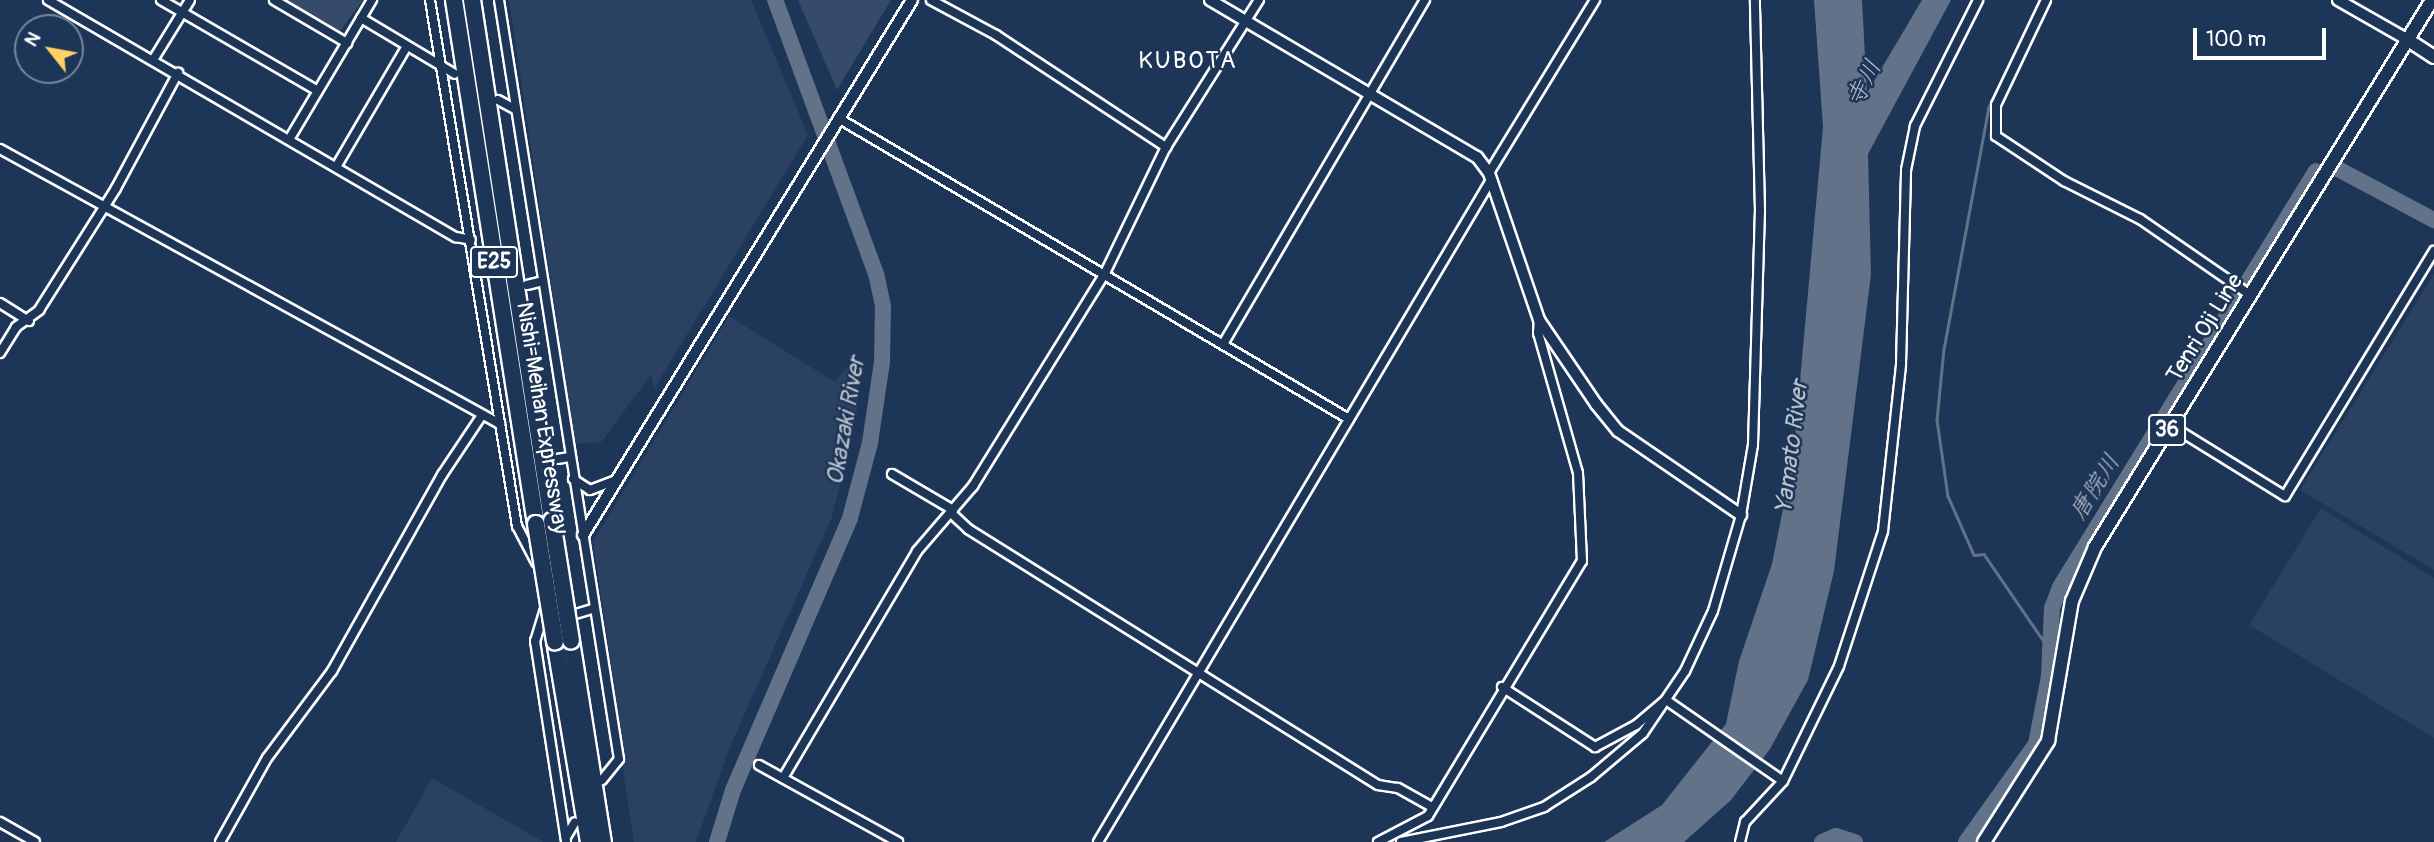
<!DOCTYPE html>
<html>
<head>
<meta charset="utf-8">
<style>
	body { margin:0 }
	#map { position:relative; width:2434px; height:842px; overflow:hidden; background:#1d3557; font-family:Pangolin,"Klee One",sans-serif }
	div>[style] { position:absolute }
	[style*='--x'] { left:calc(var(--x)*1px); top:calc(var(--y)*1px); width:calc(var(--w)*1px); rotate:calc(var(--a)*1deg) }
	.built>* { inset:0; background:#2a4161 }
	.green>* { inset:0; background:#364b69 }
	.water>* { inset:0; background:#617289 }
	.stream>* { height:2.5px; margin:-1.25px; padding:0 1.25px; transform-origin:1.25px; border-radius:1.25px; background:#617289 }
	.river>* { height:16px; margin:-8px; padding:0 8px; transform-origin:8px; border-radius:8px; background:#617289 }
	.roads { filter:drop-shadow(2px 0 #fff) drop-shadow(-2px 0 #fff) drop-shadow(0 2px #fff) drop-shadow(0 -2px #fff) }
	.minor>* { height:8px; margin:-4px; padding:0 4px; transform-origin:4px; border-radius:4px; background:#1d3557 }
	.tertiary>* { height:10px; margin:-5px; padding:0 5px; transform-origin:5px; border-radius:5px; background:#1d3557 }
	.secondary>* { height:12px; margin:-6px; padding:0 6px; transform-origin:6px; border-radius:6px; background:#1d3557 }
	.primary>* { height:12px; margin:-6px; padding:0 6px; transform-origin:6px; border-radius:6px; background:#1d3557 }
	.motorway>* { height:16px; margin:-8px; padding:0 8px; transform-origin:8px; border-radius:8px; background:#1d3557 }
	.bridges { filter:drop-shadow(2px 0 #fff) drop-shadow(-2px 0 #fff) drop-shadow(0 2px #fff) drop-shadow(0 -2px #fff) }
	.motorway-bridge>* { height:16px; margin:-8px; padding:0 8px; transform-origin:8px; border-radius:8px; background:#1d3557 }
	span { translate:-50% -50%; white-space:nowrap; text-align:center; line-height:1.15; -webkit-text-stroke:5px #1d3557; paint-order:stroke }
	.shield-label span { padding:2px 5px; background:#1d3557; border:2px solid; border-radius:5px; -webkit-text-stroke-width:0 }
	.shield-label { font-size:21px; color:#fff; font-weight:700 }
	.street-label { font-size:23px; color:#fff }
	.neighbourhood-label { font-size:24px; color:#fff; letter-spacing:2px }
	.water-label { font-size:24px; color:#b8c0ca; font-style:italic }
	.north { position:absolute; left:14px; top:14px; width:70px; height:70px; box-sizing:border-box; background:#1d3557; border:2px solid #77869a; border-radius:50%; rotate:301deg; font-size:19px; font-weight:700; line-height:28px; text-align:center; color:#fff }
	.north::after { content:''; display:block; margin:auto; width:24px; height:32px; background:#ffd166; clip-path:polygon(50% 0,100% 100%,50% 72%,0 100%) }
	.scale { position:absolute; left:2193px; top:28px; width:133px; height:32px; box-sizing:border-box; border:4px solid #fff; border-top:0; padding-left:9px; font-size:21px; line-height:24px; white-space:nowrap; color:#fff; -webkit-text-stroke:5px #1d3557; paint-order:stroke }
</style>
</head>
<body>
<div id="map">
	<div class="built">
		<div style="clip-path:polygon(509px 0,751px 0,808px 135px,654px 389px,651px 375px,601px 442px,575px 444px)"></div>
		<div style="clip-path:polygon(2434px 274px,2434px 570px,2300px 490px)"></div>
		<div style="clip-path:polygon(729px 316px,835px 382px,846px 368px,861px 374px,855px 425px,832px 517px,730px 747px,696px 842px,634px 842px,622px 763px,618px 763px,624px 749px,593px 542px)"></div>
		<div style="clip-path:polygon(2321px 508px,2434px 578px,2434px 738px,2249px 625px)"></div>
		<div style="clip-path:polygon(432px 778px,544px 842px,396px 842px)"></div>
	</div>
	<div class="green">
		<div style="clip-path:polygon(279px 0,363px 0,338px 34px)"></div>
		<div style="clip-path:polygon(798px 0,891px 0,837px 90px)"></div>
	</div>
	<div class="water">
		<div style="clip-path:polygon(1814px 0,1862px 0,1867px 93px,1922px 0,1951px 0,1868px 154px,1871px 274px,1834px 571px,1808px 680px,1770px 749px,1731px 800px,1684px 842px,1604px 842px,1662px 805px,1726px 724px,1739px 661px,1772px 564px,1793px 458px,1823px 127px)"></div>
	</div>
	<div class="stream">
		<div style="--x:2041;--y:0;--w:119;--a:115.9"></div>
		<div style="--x:1989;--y:107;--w:246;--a:100.5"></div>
		<div style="--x:1944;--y:349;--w:71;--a:95.6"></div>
		<div style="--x:1937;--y:420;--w:77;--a:81.8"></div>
		<div style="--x:1948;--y:496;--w:64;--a:66.2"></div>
		<div style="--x:1974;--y:555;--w:10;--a:-6"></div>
		<div style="--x:1984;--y:554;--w:112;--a:55.6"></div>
	</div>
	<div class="river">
		<div style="--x:2338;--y:169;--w:109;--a:28"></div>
		<div style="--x:717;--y:842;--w:54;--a:-72.9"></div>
		<div style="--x:733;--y:790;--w:296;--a:-66.7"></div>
		<div style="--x:850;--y:518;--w:78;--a:-75.1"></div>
		<div style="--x:870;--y:443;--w:82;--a:-81.6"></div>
		<div style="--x:882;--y:362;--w:56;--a:-89"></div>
		<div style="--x:883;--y:306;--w:33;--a:-102"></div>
		<div style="--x:876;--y:274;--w:292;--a:-110.2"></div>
		<div style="--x:1822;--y:842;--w:15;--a:-23"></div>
		<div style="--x:1836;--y:836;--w:20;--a:18"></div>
		<div style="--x:1966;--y:842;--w:120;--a:-54.5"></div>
		<div style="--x:2036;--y:744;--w:69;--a:-79.2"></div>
		<div style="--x:2049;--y:676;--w:68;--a:-87.5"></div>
		<div style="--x:2052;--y:608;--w:22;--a:-69"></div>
		<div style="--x:2060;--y:587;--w:488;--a:-58.4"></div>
	</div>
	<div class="roads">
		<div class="minor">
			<div style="--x:48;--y:0;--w:472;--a:30.2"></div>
			<div style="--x:456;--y:237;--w:15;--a:11"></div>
			<div style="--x:161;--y:0;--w:181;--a:30.1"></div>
			<div style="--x:274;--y:0;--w:85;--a:30.5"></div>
			<div style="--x:430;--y:0;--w:533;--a:80.61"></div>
			<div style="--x:517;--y:526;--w:41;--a:62.2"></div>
			<div style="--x:499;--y:0;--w:768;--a:81.02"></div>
			<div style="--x:619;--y:759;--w:27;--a:129"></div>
			<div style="--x:931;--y:0;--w:74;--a:28.3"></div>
			<div style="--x:996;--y:35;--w:204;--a:33.4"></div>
			<div style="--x:2046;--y:0;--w:116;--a:115.5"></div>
			<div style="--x:1996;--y:105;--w:31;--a:90"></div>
			<div style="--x:1996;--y:136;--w:82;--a:33.5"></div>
			<div style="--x:2064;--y:181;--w:85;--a:26.6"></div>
			<div style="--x:2140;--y:219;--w:134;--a:34.6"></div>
			<div style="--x:361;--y:18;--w:109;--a:30.8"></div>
			<div style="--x:153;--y:60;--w:70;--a:-58.3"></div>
			<div style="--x:498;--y:100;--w:19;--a:28"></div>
			<div style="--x:838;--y:118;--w:593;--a:30.5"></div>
			<div style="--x:290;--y:138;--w:161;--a:-59.3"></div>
			<div style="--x:0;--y:149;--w:571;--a:28.81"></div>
			<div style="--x:336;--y:167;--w:140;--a:-59.6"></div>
			<div style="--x:1489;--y:173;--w:203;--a:-58.5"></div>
			<div style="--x:474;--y:259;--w:11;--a:-5"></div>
			<div style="--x:527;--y:285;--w:16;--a:-14"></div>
			<div style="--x:0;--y:303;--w:34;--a:32"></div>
			<div style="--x:1223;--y:344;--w:399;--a:-59.6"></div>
			<div style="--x:0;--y:353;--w:31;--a:-58"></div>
			<div style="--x:16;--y:327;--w:29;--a:-36"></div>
			<div style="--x:39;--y:310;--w:144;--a:-57.7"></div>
			<div style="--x:116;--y:188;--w:131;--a:-61.7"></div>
			<div style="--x:2170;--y:425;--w:135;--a:31.7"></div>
			<div style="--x:2285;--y:496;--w:287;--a:-58.7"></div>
			<div style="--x:557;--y:459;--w:13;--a:-9"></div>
			<div style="--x:892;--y:474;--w:71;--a:30.5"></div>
			<div style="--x:573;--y:479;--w:20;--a:33"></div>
			<div style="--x:590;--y:490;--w:26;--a:-21"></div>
			<div style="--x:951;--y:513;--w:23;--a:43"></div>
			<div style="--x:968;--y:529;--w:483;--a:32"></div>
			<div style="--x:1378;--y:785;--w:20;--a:9"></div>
			<div style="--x:1398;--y:788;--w:37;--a:29"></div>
			<div style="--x:545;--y:609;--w:34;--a:107"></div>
			<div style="--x:535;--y:641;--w:203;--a:81.2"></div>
			<div style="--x:549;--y:622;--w:45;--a:-16.8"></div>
			<div style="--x:1502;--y:687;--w:111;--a:32.8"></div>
			<div style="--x:1595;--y:747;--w:47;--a:-28.2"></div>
			<div style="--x:1636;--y:725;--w:39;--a:-40"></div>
			<div style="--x:1666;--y:700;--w:142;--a:34.7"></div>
			<div style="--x:759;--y:765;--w:159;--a:29"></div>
			<div style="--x:783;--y:778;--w:264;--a:-59.4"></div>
			<div style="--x:917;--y:551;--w:86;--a:-49.3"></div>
			<div style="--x:973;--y:486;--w:251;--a:-58.2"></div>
			<div style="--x:1105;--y:273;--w:140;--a:-64.2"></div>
			<div style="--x:1166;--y:147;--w:174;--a:-57.7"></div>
			<div style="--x:0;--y:822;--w:40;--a:29.7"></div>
			<div style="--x:566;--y:837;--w:17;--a:-59"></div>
			<div style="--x:220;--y:842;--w:96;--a:-60.8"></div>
			<div style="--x:267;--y:758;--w:109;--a:-53.2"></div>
			<div style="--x:332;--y:671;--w:225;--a:-60.7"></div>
			<div style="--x:442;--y:475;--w:72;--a:-56.3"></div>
			<div style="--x:1098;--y:842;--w:770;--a:-59.3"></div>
			<div style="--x:1378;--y:842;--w:56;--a:-27.5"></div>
			<div style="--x:1428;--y:816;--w:298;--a:-58.9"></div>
			<div style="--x:1582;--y:561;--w:88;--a:-92.6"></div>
			<div style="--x:1578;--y:473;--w:146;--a:-105.9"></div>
			<div style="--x:1538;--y:333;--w:13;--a:-86"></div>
			<div style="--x:1401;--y:842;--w:102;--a:-11.3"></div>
			<div style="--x:1501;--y:822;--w:46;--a:-19.2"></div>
			<div style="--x:1544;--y:807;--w:56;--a:-32.6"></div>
			<div style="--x:1591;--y:777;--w:68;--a:-40.2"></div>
			<div style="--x:1643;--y:733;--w:75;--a:-55.9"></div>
			<div style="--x:1685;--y:671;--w:66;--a:-65"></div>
			<div style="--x:1713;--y:611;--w:100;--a:-73.7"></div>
			<div style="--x:1741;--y:515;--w:71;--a:-80.3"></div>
			<div style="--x:1753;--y:445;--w:234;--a:-88.3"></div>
			<div style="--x:1760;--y:211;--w:211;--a:-91.4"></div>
			<div style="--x:1740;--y:842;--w:21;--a:-76"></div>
			<div style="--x:1745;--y:822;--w:56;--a:-47.2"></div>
			<div style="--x:1783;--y:781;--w:128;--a:-64"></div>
			<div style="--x:1839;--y:666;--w:142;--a:-71.9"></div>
			<div style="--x:1883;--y:531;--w:168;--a:-83.8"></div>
			<div style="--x:1901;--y:364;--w:194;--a:-88.5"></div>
			<div style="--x:1906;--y:170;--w:45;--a:-78.4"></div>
			<div style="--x:1915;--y:126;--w:141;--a:-63.4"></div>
		</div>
		<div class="tertiary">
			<div style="--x:1210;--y:0;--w:310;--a:30.5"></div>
			<div style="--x:1477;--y:157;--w:20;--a:53"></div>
			<div style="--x:1489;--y:173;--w:155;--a:71.2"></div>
			<div style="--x:1539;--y:320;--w:102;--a:55.8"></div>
			<div style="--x:1596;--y:404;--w:35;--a:51"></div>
			<div style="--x:1618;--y:431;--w:149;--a:34.3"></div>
			<div style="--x:2338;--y:0;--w:81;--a:29.7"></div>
			<div style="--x:583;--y:535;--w:628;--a:-58.41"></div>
		</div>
		<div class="secondary">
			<div style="--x:2408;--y:40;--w:31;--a:33"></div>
		</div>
		<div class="primary">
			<div style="--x:1984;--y:842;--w:120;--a:-57.6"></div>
			<div style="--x:2048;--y:741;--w:142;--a:-80.3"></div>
			<div style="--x:2072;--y:601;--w:59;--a:-66.9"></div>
			<div style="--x:2095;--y:547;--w:642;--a:-58.36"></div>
		</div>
		<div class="motorway">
			<div style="--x:454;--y:0;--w:530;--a:81.11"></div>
			<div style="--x:472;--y:0;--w:527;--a:81.27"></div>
			<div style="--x:555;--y:641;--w:204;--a:80.4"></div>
			<div style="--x:571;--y:641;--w:204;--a:81"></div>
		</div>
	</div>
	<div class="bridges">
		<div class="motorway-bridge">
			<div style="--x:552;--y:521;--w:121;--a:81"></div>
			<div style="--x:536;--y:524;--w:119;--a:80.8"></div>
		</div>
	</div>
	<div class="shield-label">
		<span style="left:494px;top:262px">E25</span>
		<span style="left:2167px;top:430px">36</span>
	</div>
	<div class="street-label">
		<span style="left:2205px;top:328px;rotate:-58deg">Tenri Oji Line</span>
		<span style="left:542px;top:418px;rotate:81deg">Nishi-Meihan Expressway</span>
	</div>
	<div class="neighbourhood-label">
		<span style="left:1188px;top:61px">KUBOTA</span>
	</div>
	<div class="water-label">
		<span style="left:1864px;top:83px;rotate:-63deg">寺川</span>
		<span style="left:846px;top:421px;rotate:-80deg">Okazaki River</span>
		<span style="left:1792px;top:447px;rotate:-83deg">Yamato River</span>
		<span style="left:2095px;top:487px;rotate:-58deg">唐院川</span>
	</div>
	<div class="north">N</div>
	<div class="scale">100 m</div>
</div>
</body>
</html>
